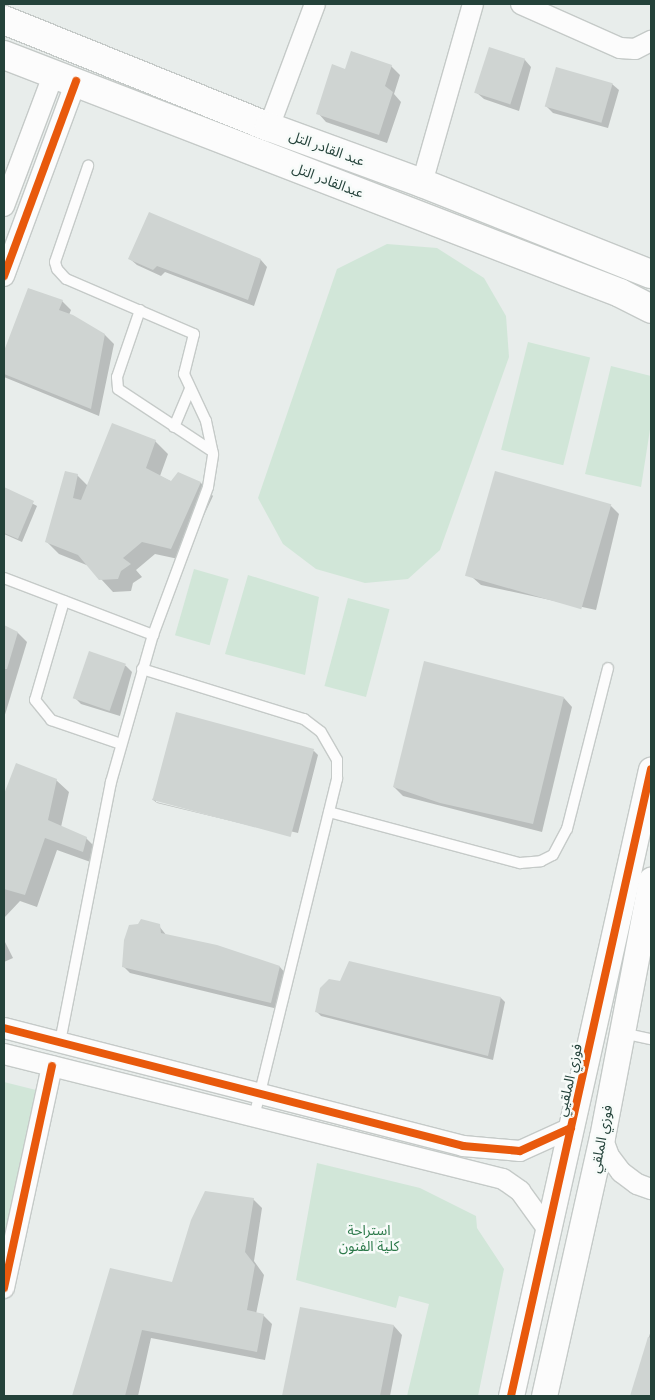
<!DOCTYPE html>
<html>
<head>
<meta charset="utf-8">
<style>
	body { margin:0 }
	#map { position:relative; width:655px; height:1400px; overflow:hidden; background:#e8edeb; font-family:Montserrat,"Noto Sans Arabic",sans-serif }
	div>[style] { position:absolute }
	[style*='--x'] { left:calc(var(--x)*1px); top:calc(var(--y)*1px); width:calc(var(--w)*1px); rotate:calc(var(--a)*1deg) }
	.green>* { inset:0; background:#d1e6d8; transform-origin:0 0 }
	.shadow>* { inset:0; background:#0003 }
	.building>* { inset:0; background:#cfd4d2; transform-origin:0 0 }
	.roads { filter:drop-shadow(1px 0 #c5cac8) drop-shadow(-1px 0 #c5cac8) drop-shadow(0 1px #c5cac8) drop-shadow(0 -1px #c5cac8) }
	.service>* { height:10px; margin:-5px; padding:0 5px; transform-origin:5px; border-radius:5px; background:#fcfcfc }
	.minor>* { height:20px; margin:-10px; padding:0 10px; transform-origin:10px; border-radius:10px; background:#fcfcfc }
	.tertiary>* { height:25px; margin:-12.5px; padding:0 12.5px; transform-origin:12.5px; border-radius:12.5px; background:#fcfcfc }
	.secondary>* { height:28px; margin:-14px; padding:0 14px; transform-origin:14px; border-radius:14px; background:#fcfcfc }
	.cycleway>* { height:8px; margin:-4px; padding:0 4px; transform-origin:4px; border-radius:4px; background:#e8590c }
	span { translate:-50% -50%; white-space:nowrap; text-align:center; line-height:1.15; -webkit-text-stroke:5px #f7fbf9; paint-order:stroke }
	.street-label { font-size:14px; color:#24423a }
	.park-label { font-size:14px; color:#2d7a4b }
	.frame { position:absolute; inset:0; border:5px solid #24423a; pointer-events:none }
</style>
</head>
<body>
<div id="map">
	<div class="green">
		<div style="clip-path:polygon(387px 244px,437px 248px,484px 278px,506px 316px,509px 357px,440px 550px,408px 579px,365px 583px,316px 569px,283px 544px,258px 498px,337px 269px)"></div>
		<div style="left:528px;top:342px;width:64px;height:111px;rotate:14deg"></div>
		<div style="clip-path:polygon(611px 366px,651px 376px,651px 423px,641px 487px,585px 474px)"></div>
		<div style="left:194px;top:569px;width:36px;height:69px;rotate:16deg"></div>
		<div style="clip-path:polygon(248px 575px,319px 597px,305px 675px,225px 654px)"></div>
		<div style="left:348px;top:598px;width:43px;height:91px;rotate:15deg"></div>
		<div style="clip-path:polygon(4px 1082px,40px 1091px,4px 1281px)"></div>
		<div style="clip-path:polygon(317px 1163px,420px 1188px,476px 1216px,477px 1228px,504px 1269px,478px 1396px,407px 1396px,429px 1304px,399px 1296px,396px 1308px,296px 1280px)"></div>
	</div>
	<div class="shadow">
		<div style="clip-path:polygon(490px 49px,525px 60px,531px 67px,519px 111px,484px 99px,477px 93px)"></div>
		<div style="clip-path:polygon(391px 66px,400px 75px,394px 94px,401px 102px,387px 143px,326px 122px,318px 113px,346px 70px)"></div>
		<div style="clip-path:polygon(612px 84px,619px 90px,608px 128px,553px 113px,546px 106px)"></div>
		<div style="clip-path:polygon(150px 214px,261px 260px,267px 267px,254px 306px,165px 272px,161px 276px,137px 265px,130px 259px)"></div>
		<div style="clip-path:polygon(29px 289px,62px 301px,71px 310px,69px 315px,105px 335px,114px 344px,99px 416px,4px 377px,4px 354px)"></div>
		<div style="clip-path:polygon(155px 441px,168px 454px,160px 476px,172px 482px,178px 473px,201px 483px,213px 496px,183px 560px,155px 554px,136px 570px,142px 577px,133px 583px,131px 591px,113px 592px,89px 566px,59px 554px,46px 541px,77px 475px,88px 486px)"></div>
		<div style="clip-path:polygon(4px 488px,37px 506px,22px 542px,4px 534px)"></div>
		<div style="clip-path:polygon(610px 505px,619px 514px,596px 610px,481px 585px,472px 577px)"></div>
		<div style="clip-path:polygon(4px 627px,18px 633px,27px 642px,4px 718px)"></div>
		<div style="clip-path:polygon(90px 652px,126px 666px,132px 672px,120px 716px,81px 704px,74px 697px)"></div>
		<div style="clip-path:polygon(564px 698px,572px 707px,542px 832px,403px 796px,394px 787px)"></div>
		<div style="clip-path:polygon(314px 751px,318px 755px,298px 833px,156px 799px,156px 802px,297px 837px,157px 803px,152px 799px)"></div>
		<div style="clip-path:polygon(17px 765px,56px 780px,69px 792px,61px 827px,86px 838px,99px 851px,96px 864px,57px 850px,37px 907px,20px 901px,4px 918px,4px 797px)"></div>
		<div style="clip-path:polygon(159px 926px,167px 936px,280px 967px,286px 974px,278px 1009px,130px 973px,123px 966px)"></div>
		<div style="clip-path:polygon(4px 940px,13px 958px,4px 962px)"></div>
		<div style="clip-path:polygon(501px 998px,505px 1002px,493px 1060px,321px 1016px,316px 1011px)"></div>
		<div style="clip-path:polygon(253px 1199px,262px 1208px,254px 1261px,264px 1275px,256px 1314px,263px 1315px,272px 1324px,265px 1360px,151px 1338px,138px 1396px,73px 1396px,111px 1270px,173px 1283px)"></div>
		<div style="clip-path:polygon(301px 1308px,394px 1326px,402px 1335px,390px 1396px,283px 1396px)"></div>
		<div style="clip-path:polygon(651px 1330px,651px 1396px,631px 1396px)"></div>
	</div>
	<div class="building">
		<div style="left:489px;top:47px;width:38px;height:48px;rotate:18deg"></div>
		<div style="clip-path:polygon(351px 51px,392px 65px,385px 86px,393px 92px,379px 135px,316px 114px,332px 64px,345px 69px)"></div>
		<div style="left:556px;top:67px;width:59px;height:41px;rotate:16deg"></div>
		<div style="clip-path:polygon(149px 212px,261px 259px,248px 300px,157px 266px,153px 270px,128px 259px)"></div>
		<div style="clip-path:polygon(28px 288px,63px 300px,59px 310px,73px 315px,105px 334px,91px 409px,4px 374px,4px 351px)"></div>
		<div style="clip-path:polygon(112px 423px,156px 440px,146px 468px,171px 481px,178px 472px,201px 482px,171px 549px,142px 542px,123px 558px,131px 564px,121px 571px,118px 579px,99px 580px,78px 555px,45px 542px,65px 471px,78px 474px,73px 498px,81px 500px)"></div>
		<div style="left:495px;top:471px;width:121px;height:109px;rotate:16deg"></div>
		<div style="clip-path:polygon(4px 487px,34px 501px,18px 539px,4px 533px)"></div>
		<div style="clip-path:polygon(4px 625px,18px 632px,7px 669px,4px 669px)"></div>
		<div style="left:89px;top:651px;width:39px;height:50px;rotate:19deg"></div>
		<div style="clip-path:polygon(424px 661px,564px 697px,533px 824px,440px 803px,393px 787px)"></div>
		<div style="left:176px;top:712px;width:143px;height:91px;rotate:15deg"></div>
		<div style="clip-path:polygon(16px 763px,57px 779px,48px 820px,87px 837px,83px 852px,45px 838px,25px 895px,4px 889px,4px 794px)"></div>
		<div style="clip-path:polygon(141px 919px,160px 924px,161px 933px,217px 945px,280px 966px,271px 1003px,122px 967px,124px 940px,129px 925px,138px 924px)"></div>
		<div style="clip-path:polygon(349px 961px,501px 997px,488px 1056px,315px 1012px,320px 988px,329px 979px,340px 981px)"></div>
		<div style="clip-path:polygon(205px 1191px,254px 1198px,245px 1252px,255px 1265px,247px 1310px,264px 1314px,257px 1352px,142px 1330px,125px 1396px,72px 1396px,110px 1268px,172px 1282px,191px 1220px)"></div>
		<div style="clip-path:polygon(300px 1307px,394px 1325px,380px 1396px,282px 1396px)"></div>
		<div style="clip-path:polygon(648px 1337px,651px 1338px,651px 1396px,630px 1396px)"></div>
	</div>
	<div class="roads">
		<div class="service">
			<div style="--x:140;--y:310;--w:71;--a:108.9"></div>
			<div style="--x:117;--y:377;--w:12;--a:85"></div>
			<div style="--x:118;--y:389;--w:113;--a:33.4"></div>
			<div style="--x:174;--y:427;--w:41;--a:-67.2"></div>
			<div style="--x:4;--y:578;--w:160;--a:20.9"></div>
			<div style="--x:64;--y:601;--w:103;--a:106.3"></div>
			<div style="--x:35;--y:700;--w:26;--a:51"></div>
			<div style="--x:51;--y:720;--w:74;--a:18.9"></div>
			<div style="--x:142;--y:669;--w:170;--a:17.2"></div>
			<div style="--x:304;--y:719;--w:21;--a:37"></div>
			<div style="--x:321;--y:732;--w:32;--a:60"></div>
			<div style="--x:337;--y:760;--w:19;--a:90"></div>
			<div style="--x:337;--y:779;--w:349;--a:103.8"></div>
			<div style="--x:329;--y:812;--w:198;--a:15"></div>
			<div style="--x:520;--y:863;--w:21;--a:-5"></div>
			<div style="--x:541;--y:861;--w:13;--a:-27"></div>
			<div style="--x:553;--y:855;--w:30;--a:-62"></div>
			<div style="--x:567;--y:829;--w:166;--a:-75.7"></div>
			<div style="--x:622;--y:1033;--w:30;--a:12"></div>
			<div style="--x:60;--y:1042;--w:265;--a:-78.9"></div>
			<div style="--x:111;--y:782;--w:153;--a:-74.1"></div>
			<div style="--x:153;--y:635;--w:158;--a:-69.6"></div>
			<div style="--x:208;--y:487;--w:33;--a:-81"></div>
			<div style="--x:213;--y:454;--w:34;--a:-102"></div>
			<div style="--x:206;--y:421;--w:52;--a:-115.1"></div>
			<div style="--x:184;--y:374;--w:41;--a:-76"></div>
			<div style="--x:194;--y:334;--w:139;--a:-156.7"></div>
			<div style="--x:66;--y:279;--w:13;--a:-132"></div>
			<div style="--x:57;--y:269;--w:7;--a:-106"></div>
			<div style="--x:55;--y:262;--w:102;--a:-71"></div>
		</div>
		<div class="minor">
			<div style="--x:521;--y:4;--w:108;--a:24"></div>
			<div style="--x:620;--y:48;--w:15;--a:4"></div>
			<div style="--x:635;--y:49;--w:18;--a:-27"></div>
			<div style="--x:269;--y:127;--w:131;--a:-69.5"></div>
			<div style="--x:422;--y:183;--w:186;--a:-74.1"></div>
			<div style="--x:4;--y:206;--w:142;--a:-69.4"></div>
			<div style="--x:4;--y:276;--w:208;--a:-69.7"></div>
			<div style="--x:4;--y:1028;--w:474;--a:14.4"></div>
			<div style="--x:463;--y:1146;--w:57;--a:5"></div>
			<div style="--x:520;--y:1151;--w:56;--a:-24.3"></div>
			<div style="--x:4;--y:1054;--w:514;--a:14.06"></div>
			<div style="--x:503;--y:1179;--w:21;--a:35"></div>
			<div style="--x:520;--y:1191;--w:49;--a:54.1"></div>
			<div style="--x:602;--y:1137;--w:20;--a:70"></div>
			<div style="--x:609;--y:1156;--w:20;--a:53"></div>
			<div style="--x:621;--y:1172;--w:20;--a:37"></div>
			<div style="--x:637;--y:1184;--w:15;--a:20"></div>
			<div style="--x:4;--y:1288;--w:227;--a:-77.8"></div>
		</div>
		<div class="tertiary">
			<div style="--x:511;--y:1396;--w:642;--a:-77.41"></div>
			<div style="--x:544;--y:1396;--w:265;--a:-77.4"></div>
			<div style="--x:602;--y:1137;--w:262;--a:-79.2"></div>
		</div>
		<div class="secondary">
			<div style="--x:4;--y:20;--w:286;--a:22"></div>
			<div style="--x:269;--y:127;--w:163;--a:20.1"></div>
			<div style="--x:422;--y:183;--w:246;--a:21.7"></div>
			<div style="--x:4;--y:55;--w:660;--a:21.12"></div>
			<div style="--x:620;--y:293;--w:35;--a:27"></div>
		</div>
	</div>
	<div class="cycleway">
		<div style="--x:4;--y:276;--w:208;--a:-69.7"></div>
		<div style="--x:4;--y:1028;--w:474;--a:14.4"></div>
		<div style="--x:463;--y:1146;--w:57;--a:5"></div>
		<div style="--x:520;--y:1151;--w:56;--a:-24.3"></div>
		<div style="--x:4;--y:1288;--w:227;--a:-77.8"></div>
		<div style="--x:511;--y:1396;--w:642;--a:-77.41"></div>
	</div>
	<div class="street-label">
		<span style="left:327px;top:148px;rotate:20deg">عبد القادر التل</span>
		<span style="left:328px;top:180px;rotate:21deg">عبدالقادر التل</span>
		<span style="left:569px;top:1080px;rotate:-77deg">فوزي الملقيي</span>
		<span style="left:601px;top:1139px;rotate:-79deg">فوزي الملقي</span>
	</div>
	<div class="park-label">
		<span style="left:369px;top:1238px">استراحة<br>كلية الفنون</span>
	</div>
	<div class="frame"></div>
</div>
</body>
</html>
